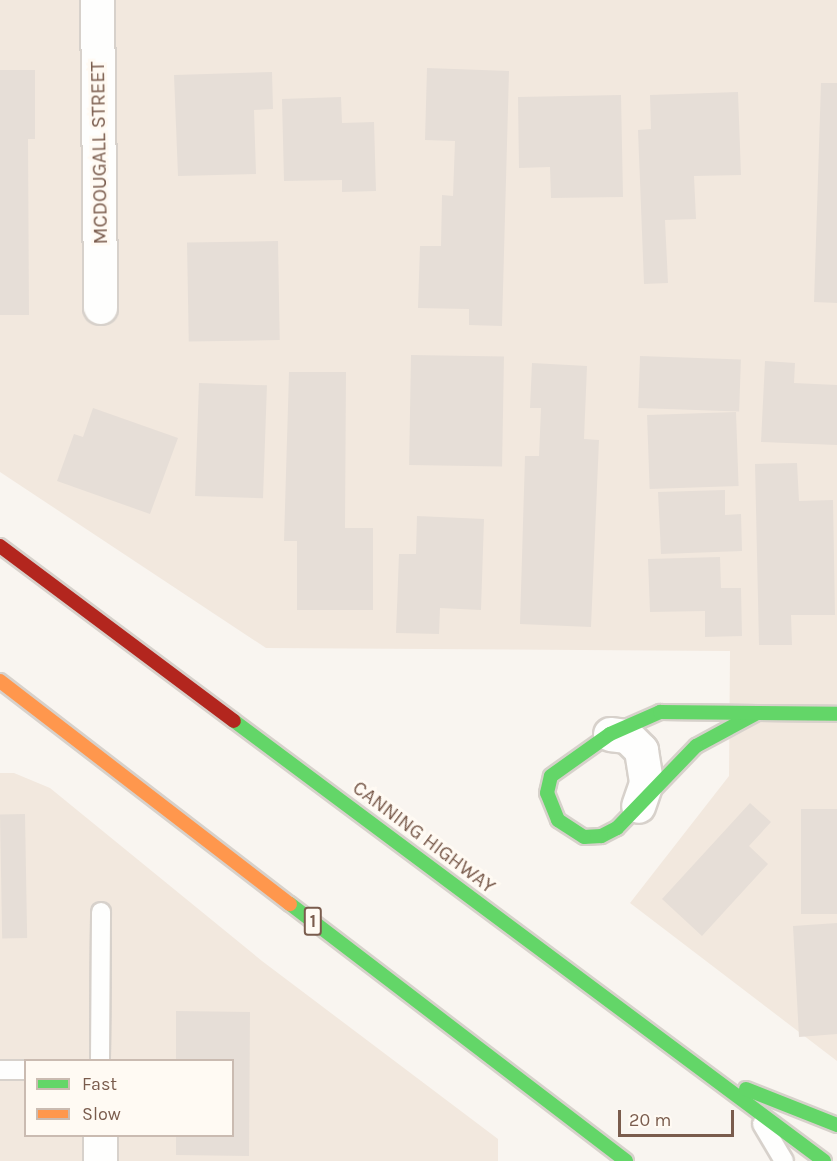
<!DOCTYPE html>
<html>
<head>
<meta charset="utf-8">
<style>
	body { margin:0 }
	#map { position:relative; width:837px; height:1161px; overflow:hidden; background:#f9f5f0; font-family:Karla,sans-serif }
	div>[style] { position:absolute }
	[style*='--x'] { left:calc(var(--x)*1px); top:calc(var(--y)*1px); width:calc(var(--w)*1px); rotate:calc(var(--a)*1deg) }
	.residential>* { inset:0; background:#f2e8de }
	.building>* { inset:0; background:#e6ded7; transform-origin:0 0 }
	.roads { filter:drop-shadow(2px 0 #d7d1cb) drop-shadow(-2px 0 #d7d1cb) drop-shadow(0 2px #d7d1cb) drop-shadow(0 -2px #d7d1cb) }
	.lane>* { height:18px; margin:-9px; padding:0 9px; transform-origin:9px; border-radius:9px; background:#fefefd }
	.street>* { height:33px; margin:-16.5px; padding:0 16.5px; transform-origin:16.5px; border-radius:16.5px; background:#fefefd }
	.fast>* { height:14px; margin:-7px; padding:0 7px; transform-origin:7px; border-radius:7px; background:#63d668 }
	.slow>* { height:14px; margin:-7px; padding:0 7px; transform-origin:7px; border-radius:7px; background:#ff974d }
	.jam>* { height:14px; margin:-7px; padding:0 7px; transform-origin:7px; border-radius:7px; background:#b3261e }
	span { translate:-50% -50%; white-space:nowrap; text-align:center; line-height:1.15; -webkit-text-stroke:6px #fffaf3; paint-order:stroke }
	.shield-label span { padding:2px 4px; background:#fffaf3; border:2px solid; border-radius:4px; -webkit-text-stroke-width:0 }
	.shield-label { font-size:18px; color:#7a5c4d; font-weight:700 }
	.street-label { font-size:20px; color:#7a5c4d }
	.legend { position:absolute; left:24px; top:1059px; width:210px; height:78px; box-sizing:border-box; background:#fffaf3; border:2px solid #cabbb1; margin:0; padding:8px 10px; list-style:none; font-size:18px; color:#7a5c4d }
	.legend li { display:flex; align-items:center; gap:12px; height:30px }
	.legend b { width:30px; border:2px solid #cabbb1 }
	.scale { position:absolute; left:618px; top:1110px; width:116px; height:27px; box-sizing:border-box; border:3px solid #7a5c4d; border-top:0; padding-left:8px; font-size:18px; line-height:21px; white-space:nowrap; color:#7a5c4d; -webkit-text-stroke:4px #fffaf3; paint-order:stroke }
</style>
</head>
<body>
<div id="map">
	<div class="residential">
		<div style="clip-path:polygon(0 0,837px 0,837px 1061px,630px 903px,729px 776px,730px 651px,266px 648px,0 472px)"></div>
		<div style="clip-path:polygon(evenodd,0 773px,14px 773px,50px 788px,262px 961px,498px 1139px,498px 1161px,0 1161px,0 773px,26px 1060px,232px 1060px,232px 1136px,26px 1136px,26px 1060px)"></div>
	</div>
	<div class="building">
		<div style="clip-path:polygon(427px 68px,509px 71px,502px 326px,469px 325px,469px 309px,418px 308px,420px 246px,441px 246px,442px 195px,453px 196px,455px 141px,425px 140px)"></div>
		<div style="clip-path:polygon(0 70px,35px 70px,35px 139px,28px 139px,29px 315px,0 315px)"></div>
		<div style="clip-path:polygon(272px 72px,273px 109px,254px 110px,256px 174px,178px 176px,174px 75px)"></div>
		<div style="clip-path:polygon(821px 83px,837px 83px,837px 303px,814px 302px)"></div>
		<div style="clip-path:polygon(738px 92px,741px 175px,694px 176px,696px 219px,665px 220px,668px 283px,644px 284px,638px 130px,651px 129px,650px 95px)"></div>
		<div style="clip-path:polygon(621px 95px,623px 197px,551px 198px,550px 167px,519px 168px,518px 97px)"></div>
		<div style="clip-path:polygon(341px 97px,342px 123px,374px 122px,376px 191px,342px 192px,342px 180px,284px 181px,282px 99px)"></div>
		<div style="left:278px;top:241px;width:99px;height:91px;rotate:89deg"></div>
		<div style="left:411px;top:355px;width:93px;height:110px;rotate:1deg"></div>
		<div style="left:640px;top:356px;width:101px;height:52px;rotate:2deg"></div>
		<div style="clip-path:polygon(765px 361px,795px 363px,794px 383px,837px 385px,837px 445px,761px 442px)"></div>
		<div style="clip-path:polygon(532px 363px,587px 366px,584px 439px,599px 440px,591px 627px,520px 624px,525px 456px,539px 456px,541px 408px,530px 408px)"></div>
		<div style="clip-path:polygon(289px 372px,346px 372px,345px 528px,373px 528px,373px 610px,297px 610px,297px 541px,284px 541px)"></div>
		<div style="left:199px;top:383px;width:68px;height:113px;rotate:2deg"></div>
		<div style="clip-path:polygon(93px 408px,178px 438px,150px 514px,57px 481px,74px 434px,83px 437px)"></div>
		<div style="left:736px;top:412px;width:74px;height:89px;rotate:88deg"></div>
		<div style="clip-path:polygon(797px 463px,799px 501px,833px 500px,835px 615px,791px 615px,792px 645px,759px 645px,755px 464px)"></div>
		<div style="clip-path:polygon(725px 490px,725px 515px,741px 514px,742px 551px,661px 554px,658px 492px)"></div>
		<div style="clip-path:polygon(417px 516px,484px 519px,481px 610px,440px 608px,439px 634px,396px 633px,399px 554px,416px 554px)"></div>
		<div style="clip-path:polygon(720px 557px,721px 588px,741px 588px,742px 636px,705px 637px,705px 611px,650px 612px,648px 559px)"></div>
		<div style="clip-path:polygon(750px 803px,771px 822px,749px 846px,768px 864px,702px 936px,662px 899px)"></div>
		<div style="left:801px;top:809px;width:36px;height:105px"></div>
		<div style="left:25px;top:814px;width:124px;height:25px;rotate:89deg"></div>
		<div style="clip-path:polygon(837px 923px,837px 1034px,799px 1037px,793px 926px)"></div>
		<div style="clip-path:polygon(176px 1011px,250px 1012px,249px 1156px,176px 1155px,176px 1136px,232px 1136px,232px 1060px,176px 1060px)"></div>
	</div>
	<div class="roads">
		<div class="lane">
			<div style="--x:100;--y:1060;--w:148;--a:-89.6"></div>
			<div style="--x:0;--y:1070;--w:26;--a:0"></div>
			<div style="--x:762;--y:1124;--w:43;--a:59.3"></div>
		</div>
		<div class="street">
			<div style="--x:97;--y:0;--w:307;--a:89.4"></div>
			<div style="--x:610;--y:734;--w:17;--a:7"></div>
			<div style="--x:627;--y:736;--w:20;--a:45"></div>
			<div style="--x:641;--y:750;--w:33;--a:81"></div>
			<div style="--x:646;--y:783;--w:24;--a:109"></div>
			<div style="--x:100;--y:1161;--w:25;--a:-90"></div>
		</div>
		<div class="fast">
			<div style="--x:757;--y:713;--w:69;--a:151.6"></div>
			<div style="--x:696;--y:746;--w:114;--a:133.9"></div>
			<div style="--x:617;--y:828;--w:18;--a:153"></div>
			<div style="--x:601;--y:836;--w:17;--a:177"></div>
			<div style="--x:584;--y:837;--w:31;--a:-147"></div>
			<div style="--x:558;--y:820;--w:29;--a:-112"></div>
			<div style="--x:547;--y:793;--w:17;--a:-77"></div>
			<div style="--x:551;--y:776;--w:72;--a:-35.4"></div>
			<div style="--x:610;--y:734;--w:55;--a:-23.7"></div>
			<div style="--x:660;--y:712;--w:177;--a:0.6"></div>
			<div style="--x:234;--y:721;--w:736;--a:36.71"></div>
			<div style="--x:290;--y:904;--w:423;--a:37.4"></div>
			<div style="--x:746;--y:1089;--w:98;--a:21.6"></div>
		</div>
		<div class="slow">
			<div style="--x:0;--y:681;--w:366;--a:37.6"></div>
		</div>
		<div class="jam">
			<div style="--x:0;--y:546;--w:292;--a:36.8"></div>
		</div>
	</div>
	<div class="shield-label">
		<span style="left:313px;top:921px">1</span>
	</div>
	<div class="street-label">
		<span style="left:99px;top:153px;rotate:-91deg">MCDOUGALL STREET</span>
		<span style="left:424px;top:837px;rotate:37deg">CANNING HIGHWAY</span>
	</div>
	<ul class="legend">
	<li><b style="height:8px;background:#63d668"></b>Fast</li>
	<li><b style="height:8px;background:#ff974d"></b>Slow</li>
	</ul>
	<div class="scale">20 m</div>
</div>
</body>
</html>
